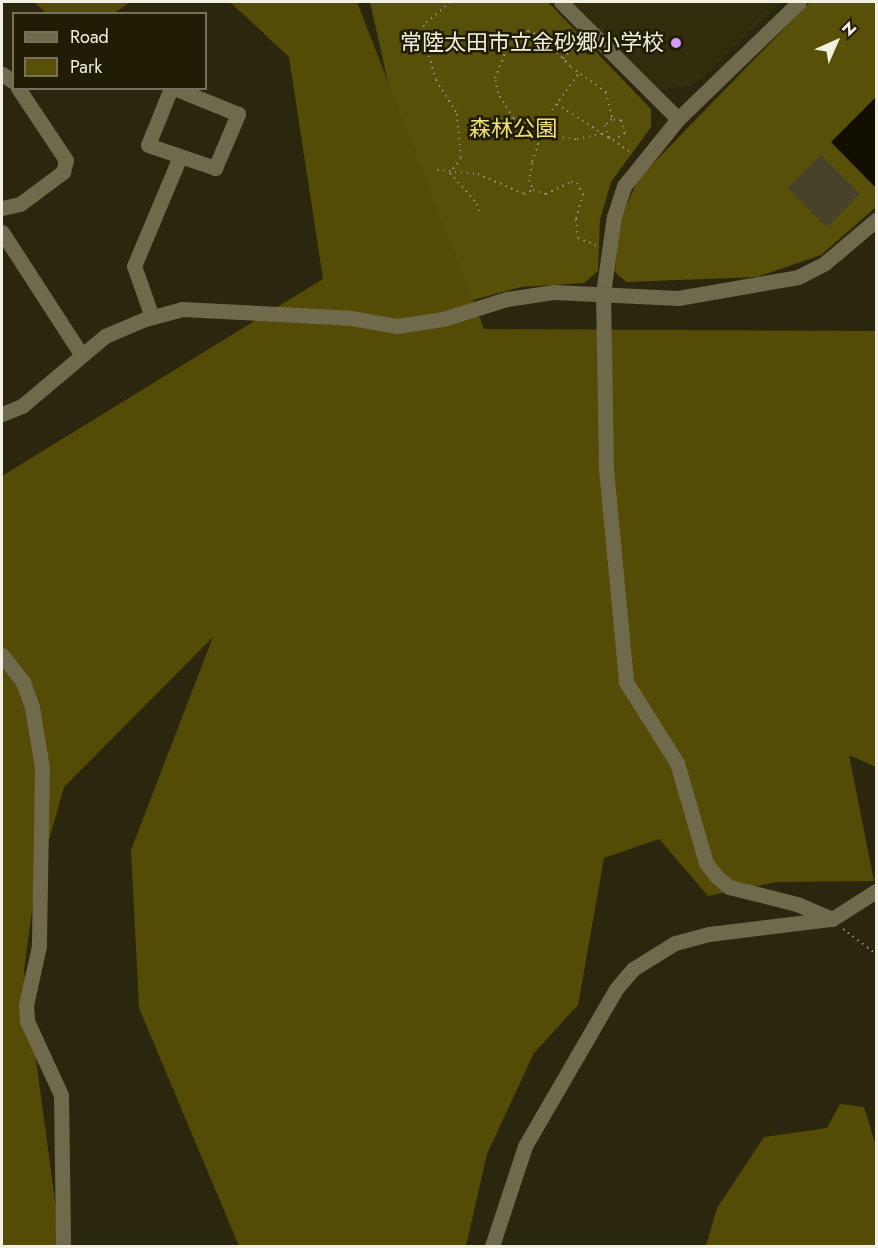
<!DOCTYPE html>
<html>
<head>
<meta charset="utf-8">
<style>
	body { margin:0 }
	#map { position:relative; width:878px; height:1248px; overflow:hidden; background:#2a270e; font-family:Jost,"Noto Sans JP",sans-serif }
	div>[style] { position:absolute }
	[style*='--x'] { left:calc(var(--x)*1px); top:calc(var(--y)*1px); width:calc(var(--w)*1px); rotate:calc(var(--a)*1deg) }
	.built>* { inset:0; background:#322d0c }
	.green>* { inset:0; background:#584f09 }
	.forest>* { inset:0; background:#544b06 }
	.water>* { inset:0; background:#120f00 }
	.building>* { inset:0; background:#46432a; transform-origin:0 0 }
	.path>* { height:2px; margin-top:-1px; transform-origin:0; background:repeating-linear-gradient(90deg,#93917d 0 1.5px,transparent 0 6px) }
	.minor>* { height:15px; margin:-7.5px; padding:0 7.5px; transform-origin:7.5px; border-radius:7.5px; background:#6e6a4b }
	.tertiary>* { height:15px; margin:-7.5px; padding:0 7.5px; transform-origin:7.5px; border-radius:7.5px; background:#6e6a4b }
	.dots>* { width:16px; height:16px; translate:-50% -50%; box-sizing:border-box; border:3px solid #211d05; border-radius:50% }
	span { translate:-50% -50%; white-space:nowrap; text-align:center; line-height:1.15; -webkit-text-stroke:5px #211d05; paint-order:stroke }
	.poi-label { font-size:22px; color:#f2f0e1 }
	.right { translate:-100% -50%; text-align:right }
	.park-label { font-size:22px; color:#efe071 }
	.frame { position:absolute; inset:0; border:3px solid #f2f0e1; pointer-events:none }
	.legend { position:absolute; left:12px; top:12px; width:195px; height:78px; box-sizing:border-box; background:#211d05; border:2px solid #75715d; margin:0; padding:8px 10px; list-style:none; font-size:18px; color:#f2f0e1 }
	.legend li { display:flex; align-items:center; gap:12px; height:30px }
	.legend b { width:30px; border:2px solid #75715d }
	.north { position:absolute; left:806px; top:12px; width:60px; height:60px; -webkit-text-stroke:4px #211d05; paint-order:stroke; rotate:45deg; font-size:16px; font-weight:700; line-height:24px; text-align:center; color:#f2f0e1 }
	.north::after { content:''; display:block; margin:auto; width:21px; height:27px; background:#f2f0e1; clip-path:polygon(50% 0,100% 100%,50% 72%,0 100%) }
</style>
</head>
<body>
<div id="map">
	<div class="built">
		<div style="clip-path:polygon(572px 2px,781px 2px,694px 85px,660px 90px)"></div>
	</div>
	<div class="green">
		<div style="clip-path:polygon(370px 2px,548px 2px,651px 109px,651px 127px,611px 182px,600px 220px,598px 271px,584px 283px,521px 287px,439px 309px)"></div>
		<div style="clip-path:polygon(810px 2px,876px 2px,876px 207px,821px 255px,757px 277px,626px 282px,615px 272px,619px 223px,638px 179px)"></div>
	</div>
	<div class="forest">
		<div style="clip-path:polygon(34px 2px,130px 2px,113px 14px,46px 13px)"></div>
		<div style="clip-path:polygon(230px 2px,357px 2px,484px 329px,876px 331px,876px 767px,849px 755px,874px 881px,777px 882px,708px 896px,659px 839px,604px 858px,578px 1005px,534px 1053px,487px 1154px,466px 1246px,239px 1246px,139px 1008px,131px 850px,213px 637px,64px 787px,35px 889px,24px 970px,61px 1246px,2px 1246px,2px 476px,323px 279px,289px 57px)"></div>
		<div style="clip-path:polygon(840px 1104px,864px 1107px,876px 1146px,876px 1246px,706px 1246px,717px 1208px,764px 1137px,827px 1128px)"></div>
	</div>
	<div class="water">
		<div style="clip-path:polygon(876px 97px,876px 188px,831px 142px)"></div>
	</div>
	<div class="building">
		<div style="left:821px;top:155px;width:55px;height:47px;rotate:45deg"></div>
	</div>
	<div class="path">
		<div style="--x:450;--y:2;--w:35;--a:139"></div>
		<div style="--x:424;--y:25;--w:25;--a:83"></div>
		<div style="--x:427;--y:50;--w:31;--a:73"></div>
		<div style="--x:436;--y:80;--w:40;--a:58"></div>
		<div style="--x:457;--y:114;--w:44;--a:84.8"></div>
		<div style="--x:461;--y:158;--w:19;--a:126"></div>
		<div style="--x:450;--y:173;--w:41;--a:48.9"></div>
		<div style="--x:477;--y:204;--w:10;--a:73"></div>
		<div style="--x:563;--y:59;--w:25;--a:-47"></div>
		<div style="--x:557;--y:104;--w:62;--a:33.2"></div>
		<div style="--x:609;--y:138;--w:4;--a:27"></div>
		<div style="--x:613;--y:140;--w:14;--a:-30"></div>
		<div style="--x:625;--y:133;--w:14;--a:-107"></div>
		<div style="--x:621;--y:120;--w:9;--a:-174"></div>
		<div style="--x:612;--y:119;--w:9;--a:139"></div>
		<div style="--x:605;--y:125;--w:14;--a:73"></div>
		<div style="--x:552;--y:110;--w:46;--a:-53.9"></div>
		<div style="--x:542;--y:132;--w:33;--a:108"></div>
		<div style="--x:532;--y:163;--w:17;--a:100"></div>
		<div style="--x:529;--y:180;--w:11;--a:68"></div>
		<div style="--x:533;--y:190;--w:14;--a:17"></div>
		<div style="--x:546;--y:194;--w:28;--a:-26"></div>
		<div style="--x:571;--y:182;--w:6;--a:9"></div>
		<div style="--x:577;--y:183;--w:13;--a:61"></div>
		<div style="--x:583;--y:194;--w:26;--a:106"></div>
		<div style="--x:576;--y:219;--w:19;--a:84"></div>
		<div style="--x:578;--y:238;--w:19;--a:21"></div>
		<div style="--x:602;--y:134;--w:26;--a:169"></div>
		<div style="--x:576;--y:139;--w:23;--a:-173"></div>
		<div style="--x:553;--y:136;--w:44;--a:-155.8"></div>
		<div style="--x:513;--y:118;--w:29;--a:-121"></div>
		<div style="--x:498;--y:93;--w:15;--a:-101"></div>
		<div style="--x:495;--y:78;--w:42;--a:-67.7"></div>
		<div style="--x:511;--y:39;--w:19;--a:-25"></div>
		<div style="--x:528;--y:31;--w:13;--a:18"></div>
		<div style="--x:540;--y:35;--w:45;--a:45.9"></div>
		<div style="--x:571;--y:67;--w:43;--a:35.5"></div>
		<div style="--x:606;--y:92;--w:28;--a:77"></div>
		<div style="--x:613;--y:140;--w:24;--a:35"></div>
		<div style="--x:437;--y:170;--w:41;--a:5.6"></div>
		<div style="--x:478;--y:174;--w:50;--a:23.5"></div>
		<div style="--x:524;--y:194;--w:10;--a:-24"></div>
		<div style="--x:843;--y:929;--w:41;--a:37.1"></div>
	</div>
	<div class="minor">
		<div style="--x:561;--y:2;--w:165;--a:45"></div>
		<div style="--x:678;--y:119;--w:86;--a:128.9"></div>
		<div style="--x:624;--y:186;--w:32;--a:108"></div>
		<div style="--x:614;--y:216;--w:78;--a:98.1"></div>
		<div style="--x:603;--y:293;--w:176;--a:89"></div>
		<div style="--x:606;--y:469;--w:214;--a:84.6"></div>
		<div style="--x:626;--y:682;--w:96;--a:57.8"></div>
		<div style="--x:677;--y:763;--w:104;--a:73.8"></div>
		<div style="--x:706;--y:863;--w:18;--a:52"></div>
		<div style="--x:717;--y:877;--w:16;--a:40"></div>
		<div style="--x:729;--y:887;--w:70;--a:14"></div>
		<div style="--x:797;--y:904;--w:38;--a:23"></div>
		<div style="--x:2;--y:74;--w:14;--a:34"></div>
		<div style="--x:171;--y:88;--w:61;--a:112"></div>
		<div style="--x:148;--y:145;--w:71;--a:18.9"></div>
		<div style="--x:215;--y:168;--w:59;--a:-66.9"></div>
		<div style="--x:238;--y:114;--w:69;--a:-157.9"></div>
		<div style="--x:2;--y:208;--w:18;--a:-13"></div>
		<div style="--x:20;--y:204;--w:54;--a:-36.7"></div>
		<div style="--x:63;--y:172;--w:12;--a:-76"></div>
		<div style="--x:66;--y:160;--w:87;--a:-123.7"></div>
		<div style="--x:2;--y:232;--w:145;--a:57.1"></div>
		<div style="--x:152;--y:317;--w:54;--a:-109.4"></div>
		<div style="--x:134;--y:266;--w:116;--a:-67.2"></div>
		<div style="--x:2;--y:414;--w:22;--a:-22"></div>
		<div style="--x:22;--y:406;--w:109;--a:-40.1"></div>
		<div style="--x:105;--y:336;--w:43;--a:-23"></div>
		<div style="--x:145;--y:319;--w:38;--a:-15"></div>
		<div style="--x:182;--y:309;--w:169;--a:3"></div>
		<div style="--x:351;--y:318;--w:47;--a:9.9"></div>
		<div style="--x:397;--y:326;--w:47;--a:-8.7"></div>
		<div style="--x:443;--y:319;--w:67;--a:-17.4"></div>
		<div style="--x:507;--y:299;--w:48;--a:-8.5"></div>
		<div style="--x:554;--y:292;--w:124;--a:2.8"></div>
		<div style="--x:678;--y:298;--w:122;--a:-9.9"></div>
		<div style="--x:798;--y:277;--w:30;--a:-27"></div>
		<div style="--x:825;--y:263;--w:67;--a:-40.1"></div>
		<div style="--x:2;--y:655;--w:34;--a:52"></div>
		<div style="--x:23;--y:682;--w:27;--a:70"></div>
		<div style="--x:32;--y:707;--w:62;--a:80.7"></div>
		<div style="--x:42;--y:768;--w:178;--a:91"></div>
		<div style="--x:39;--y:946;--w:60;--a:102.4"></div>
		<div style="--x:26;--y:1005;--w:16;--a:86"></div>
		<div style="--x:27;--y:1021;--w:81;--a:65.3"></div>
		<div style="--x:61;--y:1095;--w:151;--a:89.2"></div>
		<div style="--x:492;--y:1246;--w:105;--a:-71.7"></div>
		<div style="--x:525;--y:1146;--w:181;--a:-59.9"></div>
		<div style="--x:616;--y:989;--w:26;--a:-50"></div>
		<div style="--x:633;--y:969;--w:49;--a:-31.8"></div>
		<div style="--x:675;--y:943;--w:35;--a:-15"></div>
		<div style="--x:709;--y:934;--w:124;--a:-7"></div>
		<div style="--x:832;--y:919;--w:52;--a:-32.5"></div>
	</div>
	<div class="tertiary">
		<div style="--x:678;--y:119;--w:168;--a:-44"></div>
	</div>
	<div class="dots">
		<div style="left:676px;top:43px;background:#d69bfa"></div>
	</div>
	<div class="poi-label">
		<span class="right" style="left:664px;top:43px">常陸太田市立金砂郷小学校</span>
	</div>
	<div class="park-label">
		<span style="left:513px;top:129px">森林公園</span>
	</div>
	<div class="frame"></div>
	<ul class="legend">
	<li><b style="height:8px;background:#6e6a4b"></b>Road</li>
	<li><b style="height:16px;background:#584f09"></b>Park</li>
	</ul>
	<div class="north">N</div>
</div>
</body>
</html>
